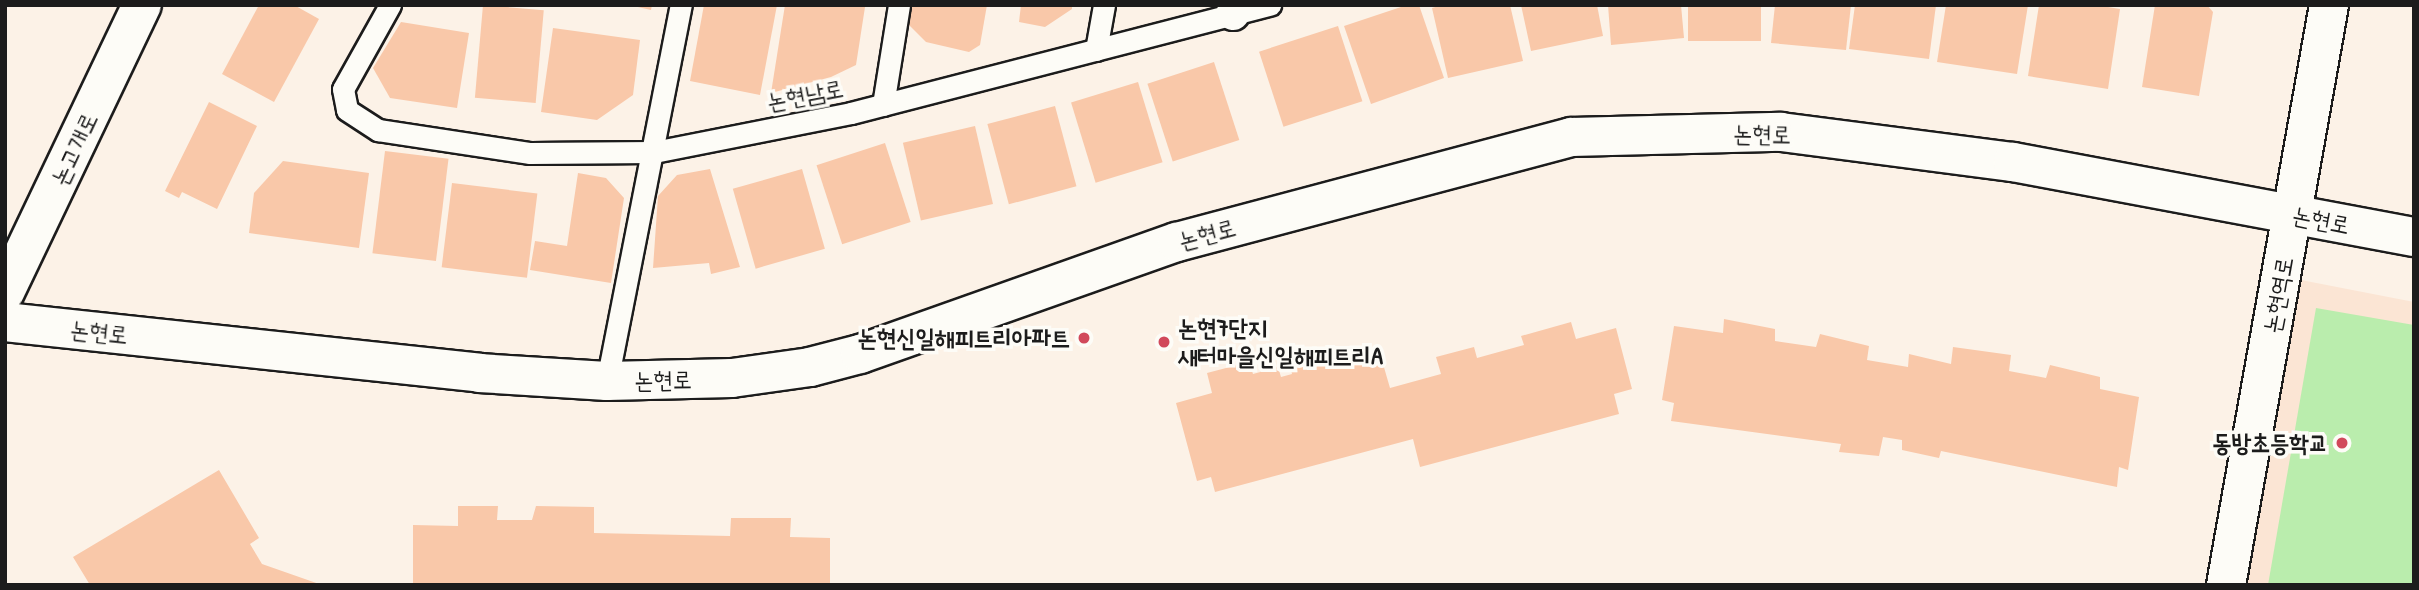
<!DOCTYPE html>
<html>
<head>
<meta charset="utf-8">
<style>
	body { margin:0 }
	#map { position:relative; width:2419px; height:590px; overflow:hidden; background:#fcf2e7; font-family:"Patrick Hand","Poor Story",sans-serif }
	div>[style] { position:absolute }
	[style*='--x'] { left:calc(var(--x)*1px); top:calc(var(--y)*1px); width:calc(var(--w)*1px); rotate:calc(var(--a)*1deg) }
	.built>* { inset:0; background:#fbe5d4 }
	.green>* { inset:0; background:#baedad }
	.building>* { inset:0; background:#f9c8a9; transform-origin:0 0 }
	.roads { filter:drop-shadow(2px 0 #1c1c1c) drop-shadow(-2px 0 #1c1c1c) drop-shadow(0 2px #1c1c1c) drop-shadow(0 -2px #1c1c1c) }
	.service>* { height:21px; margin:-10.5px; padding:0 10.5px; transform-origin:10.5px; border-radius:10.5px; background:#fdfcf7 }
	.pedestrian>* { height:32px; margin:-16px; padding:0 16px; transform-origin:16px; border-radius:16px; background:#fdfcf7 }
	.minor>* { height:38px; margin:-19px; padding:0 19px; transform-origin:19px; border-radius:19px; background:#fdfcf7 }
	.secondary>* { height:38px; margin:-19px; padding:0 19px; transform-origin:19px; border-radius:19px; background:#fdfcf7 }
	.dots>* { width:19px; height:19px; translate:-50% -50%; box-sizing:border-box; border:4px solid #fdfcf7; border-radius:50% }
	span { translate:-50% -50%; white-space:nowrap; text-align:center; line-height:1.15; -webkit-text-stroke:7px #fdfcf7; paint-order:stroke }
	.street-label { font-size:24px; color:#1c1c1c }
	.poi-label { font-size:24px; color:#1c1c1c; font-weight:700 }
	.left { translate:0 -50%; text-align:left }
	.right { translate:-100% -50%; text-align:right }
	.frame { position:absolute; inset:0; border:7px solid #1c1c1c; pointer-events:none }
</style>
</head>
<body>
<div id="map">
	<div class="built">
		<div style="clip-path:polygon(2301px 280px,2414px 302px,2414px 585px,2243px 585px)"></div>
	</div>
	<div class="green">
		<div style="clip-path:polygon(2316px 308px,2414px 325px,2414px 585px,2268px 585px)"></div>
	</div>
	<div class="building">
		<div style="clip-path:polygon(259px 5px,294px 5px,319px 19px,274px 102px,222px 74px)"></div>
		<div style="left:483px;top:5px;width:61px;height:93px;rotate:5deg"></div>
		<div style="clip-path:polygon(629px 5px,652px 5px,651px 10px)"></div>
		<div style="clip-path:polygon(704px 5px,777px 5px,760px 95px,690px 81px)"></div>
		<div style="clip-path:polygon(785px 5px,865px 7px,856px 65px,831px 77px,771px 93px)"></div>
		<div style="clip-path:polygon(904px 5px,987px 5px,980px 45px,969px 52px,926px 42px,902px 18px)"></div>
		<div style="clip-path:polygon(1021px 5px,1072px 5px,1072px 9px,1045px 27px,1019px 22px)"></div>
		<div style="clip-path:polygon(1407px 5px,1419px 5px,1444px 78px,1371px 104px,1344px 26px)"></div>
		<div style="clip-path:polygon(1442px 5px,1510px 5px,1523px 61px,1448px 78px,1432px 8px)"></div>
		<div style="clip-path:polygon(1521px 5px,1597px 5px,1603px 36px,1531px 51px)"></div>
		<div style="clip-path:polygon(1608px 5px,1681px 5px,1684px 38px,1611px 45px)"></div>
		<div style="left:1688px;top:5px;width:73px;height:36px"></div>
		<div style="clip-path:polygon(1775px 5px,1851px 5px,1846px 50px,1771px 43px)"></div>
		<div style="clip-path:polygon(1855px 5px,1936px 5px,1929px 59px,1849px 49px)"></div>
		<div style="clip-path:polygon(1946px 5px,2028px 5px,2017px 74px,1937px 62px)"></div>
		<div style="clip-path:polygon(2039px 5px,2096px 5px,2120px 9px,2108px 89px,2028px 76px)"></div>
		<div style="clip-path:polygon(2155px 5px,2207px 5px,2213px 12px,2199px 96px,2142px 87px)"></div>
		<div style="clip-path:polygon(401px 22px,469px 33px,457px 108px,390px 98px,373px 68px)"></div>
		<div style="left:1338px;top:26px;width:79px;height:83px;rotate:72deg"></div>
		<div style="clip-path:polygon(553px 28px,640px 40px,633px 95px,597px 120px,541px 112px)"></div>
		<div style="left:1214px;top:62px;width:82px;height:70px;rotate:72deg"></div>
		<div style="left:1138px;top:82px;width:84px;height:70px;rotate:73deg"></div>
		<div style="clip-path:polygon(209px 102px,257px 126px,217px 209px,182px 192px,179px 198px,165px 191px)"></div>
		<div style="left:1055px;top:106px;width:83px;height:70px;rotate:75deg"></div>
		<div style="left:975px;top:126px;width:80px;height:74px;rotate:77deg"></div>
		<div style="left:885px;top:143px;width:83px;height:72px;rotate:72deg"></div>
		<div style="left:385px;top:151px;width:64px;height:103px;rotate:7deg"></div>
		<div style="clip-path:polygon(283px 161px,369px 173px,359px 248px,249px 233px,254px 193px)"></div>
		<div style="clip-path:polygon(710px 169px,740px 267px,711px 274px,709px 263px,653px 268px,658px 196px,677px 175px)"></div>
		<div style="left:802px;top:169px;width:83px;height:72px;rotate:74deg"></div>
		<div style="clip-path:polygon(578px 173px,606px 178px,624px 198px,611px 283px,530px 270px,535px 241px,567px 246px)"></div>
		<div style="left:452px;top:183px;width:86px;height:85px;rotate:7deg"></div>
		<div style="clip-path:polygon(1724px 319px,1775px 329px,1775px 341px,1816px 347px,1820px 334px,1869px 346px,1867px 360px,1908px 367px,1909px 354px,1951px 364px,1953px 347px,2011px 355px,2009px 371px,2046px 378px,2050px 365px,2100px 377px,2100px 389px,2139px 397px,2128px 470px,2119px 467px,2117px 487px,1941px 451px,1939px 458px,1902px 450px,1902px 440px,1883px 437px,1879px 456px,1839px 452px,1841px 444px,1671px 421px,1674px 403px,1662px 400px,1674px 326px,1723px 333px)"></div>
		<div style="clip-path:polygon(1571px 322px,1576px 339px,1616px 328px,1632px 389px,1614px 394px,1619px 414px,1420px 467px,1413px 439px,1215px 492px,1211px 477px,1197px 481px,1176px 403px,1212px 393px,1207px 373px,1249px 362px,1253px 374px,1278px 367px,1281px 377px,1292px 374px,1289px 361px,1336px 349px,1341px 368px,1381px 357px,1390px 388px,1441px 374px,1436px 357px,1474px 347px,1477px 358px,1524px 345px,1521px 336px)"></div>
		<div style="clip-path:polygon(219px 470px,259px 538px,250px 544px,262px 564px,322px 585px,90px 585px,73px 557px)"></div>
		<div style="clip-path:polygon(458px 506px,498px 506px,497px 520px,532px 520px,536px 506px,594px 507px,594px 533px,730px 536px,731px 518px,791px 518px,790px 537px,830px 538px,830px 585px,413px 585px,413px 525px,458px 526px)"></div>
	</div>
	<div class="roads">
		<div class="service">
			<div style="--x:390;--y:5;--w:96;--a:119.2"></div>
			<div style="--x:343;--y:89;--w:21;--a:79"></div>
			<div style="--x:347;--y:110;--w:37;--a:33"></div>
			<div style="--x:378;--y:130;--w:154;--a:8.6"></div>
			<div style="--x:530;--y:153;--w:124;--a:-0.5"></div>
			<div style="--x:654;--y:152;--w:201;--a:-11.2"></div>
			<div style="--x:851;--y:113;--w:433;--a:-14.5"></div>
			<div style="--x:1096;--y:50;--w:46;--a:-79.9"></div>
			<div style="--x:883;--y:105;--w:101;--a:-80.9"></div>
			<div style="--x:607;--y:381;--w:383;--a:-78.9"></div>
		</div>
		<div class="pedestrian">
			<div style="--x:1233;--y:14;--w:9;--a:-84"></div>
		</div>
		<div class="minor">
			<div style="--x:5;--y:322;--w:477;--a:6.1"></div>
			<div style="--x:479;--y:373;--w:128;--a:3.6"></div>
			<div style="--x:607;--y:381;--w:125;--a:-1.4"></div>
			<div style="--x:732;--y:378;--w:79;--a:-8"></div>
			<div style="--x:810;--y:367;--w:52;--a:-14.6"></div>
			<div style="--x:860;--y:354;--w:336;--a:-19.5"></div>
			<div style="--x:1177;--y:242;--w:408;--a:-14.9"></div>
			<div style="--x:1571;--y:137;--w:210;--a:-1.4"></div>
			<div style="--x:1781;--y:132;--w:234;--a:7.4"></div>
			<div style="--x:2013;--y:162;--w:408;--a:10.6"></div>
			<div style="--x:2226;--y:585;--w:589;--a:-79.93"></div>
		</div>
		<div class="secondary">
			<div style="--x:5;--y:292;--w:318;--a:-64.5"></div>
		</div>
	</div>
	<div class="dots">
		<div style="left:1084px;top:338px;background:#d1495b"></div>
		<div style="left:1164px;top:342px;background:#d1495b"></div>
		<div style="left:2342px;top:443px;background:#d1495b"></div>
	</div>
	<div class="street-label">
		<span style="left:805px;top:95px;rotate:-11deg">논현남로</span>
		<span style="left:1762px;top:134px;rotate:1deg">논현로</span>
		<span style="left:74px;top:149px;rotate:-65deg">논고개로</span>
		<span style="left:2321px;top:220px;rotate:11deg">논현로</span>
		<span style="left:1207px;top:234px;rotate:-15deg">논현로</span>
		<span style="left:2278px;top:295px;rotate:-80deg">논현역로</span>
		<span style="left:99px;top:332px;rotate:6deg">논현로</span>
		<span style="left:663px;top:380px;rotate:-1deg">논현로</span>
	</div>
	<div class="poi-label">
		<span class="left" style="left:1178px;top:342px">논현7단지<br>새터마을신일해피트리A</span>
		<span class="right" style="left:1070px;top:338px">논현신일해피트리아파트</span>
		<span class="right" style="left:2328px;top:443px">동방초등학교</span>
	</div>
	<div class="frame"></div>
</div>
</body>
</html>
